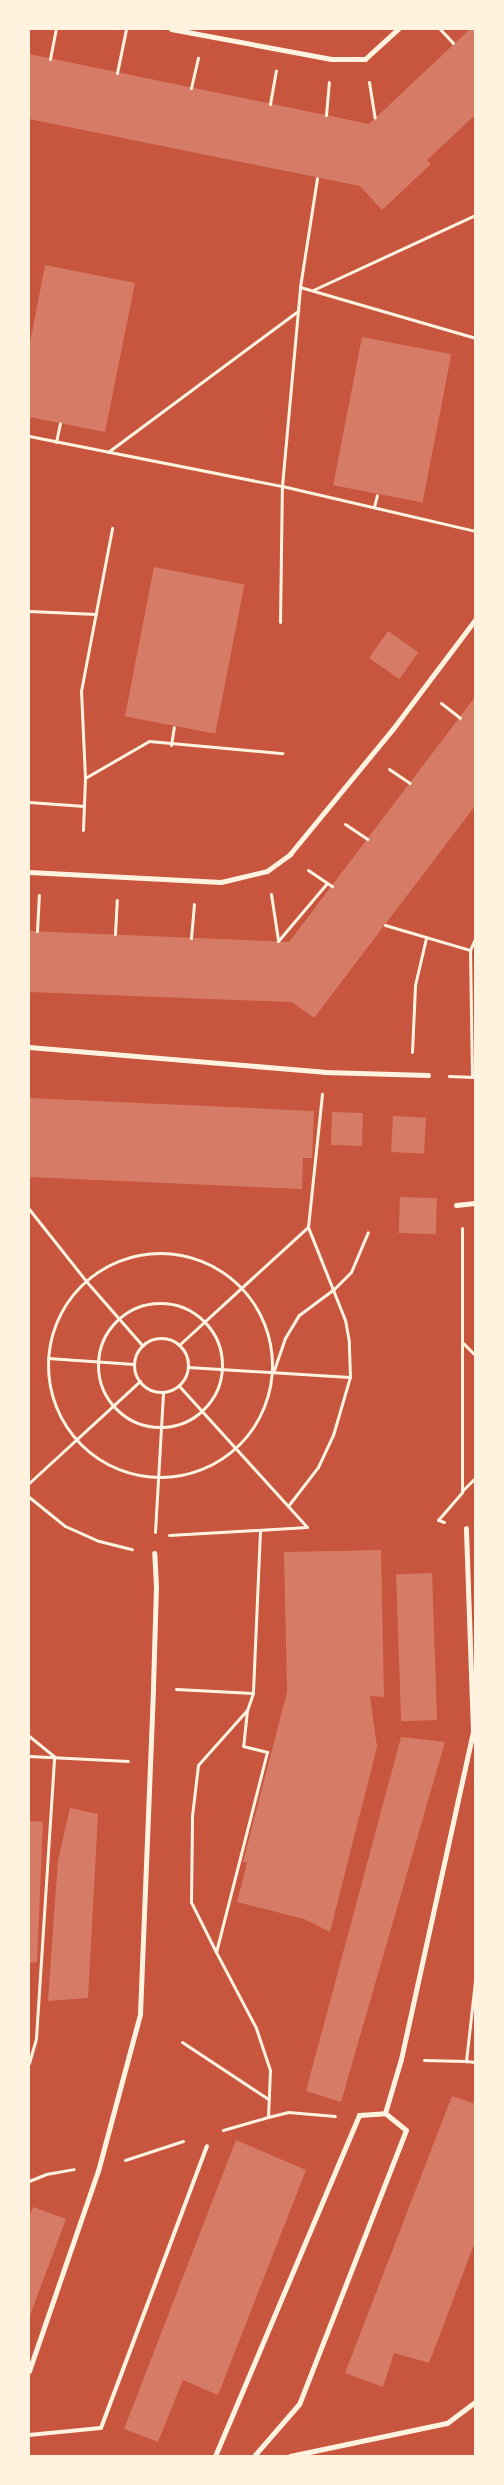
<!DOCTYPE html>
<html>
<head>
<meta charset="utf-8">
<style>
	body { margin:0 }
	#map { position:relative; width:504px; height:2485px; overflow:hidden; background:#c8553d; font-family:"Archivo Narrow",sans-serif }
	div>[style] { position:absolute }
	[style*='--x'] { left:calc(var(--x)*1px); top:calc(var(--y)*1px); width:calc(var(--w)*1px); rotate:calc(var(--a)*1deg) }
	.building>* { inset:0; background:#d67c66; transform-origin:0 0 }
	.path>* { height:3px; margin:-1.5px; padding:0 1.5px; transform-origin:1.5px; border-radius:1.5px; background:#fff3e0 }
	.path>.ring { margin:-1.5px; padding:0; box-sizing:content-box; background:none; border:3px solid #fff3e0; border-radius:50% }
	.service>* { height:4px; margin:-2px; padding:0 2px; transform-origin:2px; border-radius:2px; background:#fff3e0 }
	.pedestrian>* { height:4.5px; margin:-2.25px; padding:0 2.25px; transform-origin:2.25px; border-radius:2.25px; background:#fff3e0 }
	.minor>* { height:5px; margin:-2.5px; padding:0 2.5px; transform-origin:2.5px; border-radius:2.5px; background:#fff3e0 }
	span { translate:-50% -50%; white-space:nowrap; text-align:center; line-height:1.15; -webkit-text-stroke:4px #fff3e0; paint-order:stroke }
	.frame { position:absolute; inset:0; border:30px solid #fff3e0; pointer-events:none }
</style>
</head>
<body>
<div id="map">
	<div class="building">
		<div style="clip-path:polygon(470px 29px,475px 29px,475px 115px,427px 160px,431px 164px,382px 210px,360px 186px,29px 119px,29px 54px,369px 124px)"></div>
		<div style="clip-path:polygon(45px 265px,135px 283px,105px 432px,29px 417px,29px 348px)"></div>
		<div style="left:362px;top:337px;width:91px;height:151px;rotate:11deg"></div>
		<div style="left:154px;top:567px;width:92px;height:152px;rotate:11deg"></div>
		<div style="left:388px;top:631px;width:37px;height:33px;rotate:35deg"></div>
		<div style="clip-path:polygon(475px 697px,475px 806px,314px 1018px,292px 1002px,29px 992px,29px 931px,289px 942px)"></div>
		<div style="clip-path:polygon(29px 1098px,314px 1111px,312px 1158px,303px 1158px,302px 1189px,29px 1177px)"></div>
		<div style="left:332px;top:1112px;width:31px;height:33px;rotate:2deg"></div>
		<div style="left:393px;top:1116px;width:33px;height:36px;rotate:3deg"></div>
		<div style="left:400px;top:1197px;width:37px;height:36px;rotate:2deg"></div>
		<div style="clip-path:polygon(381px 1550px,384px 1697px,370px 1696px,377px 1747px,330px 1932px,304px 1919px,237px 1902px,247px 1863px,243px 1862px,287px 1692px,284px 1552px)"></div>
		<div style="left:432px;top:1573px;width:147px;height:36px;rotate:88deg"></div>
		<div style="clip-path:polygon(401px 1737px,445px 1742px,341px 2102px,306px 2091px)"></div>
		<div style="clip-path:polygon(70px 1808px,98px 1814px,88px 1998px,48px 2001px,58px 1860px)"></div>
		<div style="clip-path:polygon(29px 1821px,43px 1822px,37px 1962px,29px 1963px)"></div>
		<div style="clip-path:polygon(452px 2096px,475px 2104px,475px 2242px,429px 2363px,394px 2353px,383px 2387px,345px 2373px)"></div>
		<div style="clip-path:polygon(236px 2140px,306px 2170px,218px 2395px,183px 2380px,158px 2442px,124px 2429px)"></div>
		<div style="clip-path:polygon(33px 2207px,66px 2219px,29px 2318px,29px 2218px)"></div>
	</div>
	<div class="path">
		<div style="--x:440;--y:29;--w:19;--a:47"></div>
		<div style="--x:50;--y:59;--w:31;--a:-79"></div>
		<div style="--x:117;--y:73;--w:45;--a:-78.4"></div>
		<div style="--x:369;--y:82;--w:36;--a:81"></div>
		<div style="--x:191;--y:88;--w:31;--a:-77"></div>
		<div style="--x:270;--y:104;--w:34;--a:-80"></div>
		<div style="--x:326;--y:115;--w:33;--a:-85"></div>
		<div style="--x:300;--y:287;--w:182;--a:16.2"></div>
		<div style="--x:313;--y:290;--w:179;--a:-24.8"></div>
		<div style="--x:29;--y:436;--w:258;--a:11.2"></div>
		<div style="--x:282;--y:486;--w:198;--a:13.1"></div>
		<div style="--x:56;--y:442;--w:19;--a:-78"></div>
		<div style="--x:108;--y:452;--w:237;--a:-36.6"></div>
		<div style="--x:374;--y:507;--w:12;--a:-76"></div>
		<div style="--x:29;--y:611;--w:67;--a:2.6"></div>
		<div style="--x:280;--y:622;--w:136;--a:-89.2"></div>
		<div style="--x:282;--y:486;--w:200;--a:-84.8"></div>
		<div style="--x:300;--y:287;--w:110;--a:-81.1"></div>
		<div style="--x:441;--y:703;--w:24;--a:38"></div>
		<div style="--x:171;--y:745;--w:18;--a:-81"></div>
		<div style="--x:389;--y:769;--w:25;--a:34"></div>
		<div style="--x:85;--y:778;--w:74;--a:-30"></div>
		<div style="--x:149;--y:741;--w:134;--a:5.2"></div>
		<div style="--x:29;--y:802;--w:55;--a:4.2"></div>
		<div style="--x:345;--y:824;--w:27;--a:34"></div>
		<div style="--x:83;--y:830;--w:52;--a:-87.8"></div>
		<div style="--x:85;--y:778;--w:87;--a:-92.6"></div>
		<div style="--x:81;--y:691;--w:166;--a:-79.2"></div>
		<div style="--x:308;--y:870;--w:29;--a:34"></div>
		<div style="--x:271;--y:894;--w:47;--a:81.3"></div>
		<div style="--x:385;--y:925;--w:89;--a:16.4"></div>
		<div style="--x:37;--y:931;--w:36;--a:-87"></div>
		<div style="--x:115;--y:934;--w:34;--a:-87"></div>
		<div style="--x:191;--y:938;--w:34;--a:-85"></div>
		<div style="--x:278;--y:941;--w:76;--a:-49.8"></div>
		<div style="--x:412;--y:1052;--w:67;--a:-87.4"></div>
		<div style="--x:415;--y:985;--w:48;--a:-76.8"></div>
		<div style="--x:449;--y:1076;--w:26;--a:2"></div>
		<div style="--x:472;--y:1077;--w:127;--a:-90.9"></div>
		<div style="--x:470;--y:950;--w:12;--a:-66"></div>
		<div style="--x:29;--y:1209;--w:92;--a:51.6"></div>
		<div style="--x:86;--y:1281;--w:86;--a:48.8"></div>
		<div class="ring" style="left:48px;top:1253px;width:221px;height:221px"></div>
		<div class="ring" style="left:98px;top:1303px;width:121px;height:121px"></div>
		<div class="ring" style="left:134px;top:1338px;width:51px;height:51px"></div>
		<div style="--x:463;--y:1343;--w:17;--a:45"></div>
		<div style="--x:179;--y:1345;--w:175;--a:-42.5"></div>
		<div style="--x:48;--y:1358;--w:86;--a:4"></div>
		<div style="--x:188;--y:1367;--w:162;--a:3.5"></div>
		<div style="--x:274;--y:1370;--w:34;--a:-71"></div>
		<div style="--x:285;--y:1338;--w:27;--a:-59"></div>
		<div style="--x:299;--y:1315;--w:44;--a:-36.6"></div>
		<div style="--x:334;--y:1289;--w:24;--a:-45"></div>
		<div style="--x:351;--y:1272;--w:43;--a:-67"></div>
		<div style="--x:29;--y:1483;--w:151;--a:-42.6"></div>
		<div style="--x:462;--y:1491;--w:18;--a:-45"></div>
		<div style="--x:29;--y:1497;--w:46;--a:38.9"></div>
		<div style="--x:65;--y:1526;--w:37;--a:24"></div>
		<div style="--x:99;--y:1541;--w:34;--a:14"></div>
		<div style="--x:288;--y:1506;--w:49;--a:-52.4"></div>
		<div style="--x:318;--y:1467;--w:35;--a:-65"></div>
		<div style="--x:333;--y:1435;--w:60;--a:-73.7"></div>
		<div style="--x:350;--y:1377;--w:35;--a:-92"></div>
		<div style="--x:349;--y:1342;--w:22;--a:-100"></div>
		<div style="--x:345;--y:1320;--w:100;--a:-111.7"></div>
		<div style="--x:308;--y:1227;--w:134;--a:-84"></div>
		<div style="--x:444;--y:1522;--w:6;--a:-162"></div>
		<div style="--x:438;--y:1520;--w:37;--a:-49"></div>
		<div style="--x:462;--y:1492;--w:264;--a:-90"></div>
		<div style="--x:260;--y:1531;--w:162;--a:92.5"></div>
		<div style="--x:253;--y:1693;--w:18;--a:109"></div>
		<div style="--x:247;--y:1710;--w:36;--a:96"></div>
		<div style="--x:243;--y:1746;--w:25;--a:14"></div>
		<div style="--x:267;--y:1752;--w:206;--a:104.3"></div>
		<div style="--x:216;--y:1952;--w:86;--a:62.2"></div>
		<div style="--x:256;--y:2028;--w:44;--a:71.6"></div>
		<div style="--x:270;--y:2070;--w:47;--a:92.4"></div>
		<div style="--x:268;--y:2117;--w:21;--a:-14"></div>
		<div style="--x:288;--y:2112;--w:47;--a:4.9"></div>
		<div style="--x:155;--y:1532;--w:140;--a:-86.7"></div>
		<div style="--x:169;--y:1535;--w:138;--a:-3.3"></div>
		<div style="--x:307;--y:1527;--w:190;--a:-132.2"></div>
		<div style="--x:176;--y:1689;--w:77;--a:3"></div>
		<div style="--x:29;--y:1736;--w:32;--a:39"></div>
		<div style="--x:29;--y:1756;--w:99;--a:2.9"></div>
		<div style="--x:216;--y:1952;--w:56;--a:-116.6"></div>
		<div style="--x:191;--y:1902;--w:86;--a:-89.3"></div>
		<div style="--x:192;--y:1816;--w:51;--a:-83.3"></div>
		<div style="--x:198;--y:1765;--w:74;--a:-48.3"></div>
		<div style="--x:475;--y:1981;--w:81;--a:96.4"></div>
		<div style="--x:466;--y:2061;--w:9;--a:6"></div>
		<div style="--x:182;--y:2042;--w:103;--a:33.5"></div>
		<div style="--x:424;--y:2060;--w:42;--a:1.4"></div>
		<div style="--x:29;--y:2063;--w:26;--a:-74"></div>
		<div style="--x:36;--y:2038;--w:282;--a:-86.3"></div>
		<div style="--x:223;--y:2130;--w:47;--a:-16.1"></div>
		<div style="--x:125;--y:2160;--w:61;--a:-18.1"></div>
		<div style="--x:29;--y:2181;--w:18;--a:-22"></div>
		<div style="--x:46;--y:2174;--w:28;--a:-10"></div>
	</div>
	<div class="service">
		<div style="--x:29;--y:2435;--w:72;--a:-5.6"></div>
		<div style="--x:101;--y:2428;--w:301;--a:-69.4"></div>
	</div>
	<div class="pedestrian">
		<div style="--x:29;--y:1047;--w:296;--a:4.8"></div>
		<div style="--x:324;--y:1072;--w:104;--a:1.7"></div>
	</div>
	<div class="minor">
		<div style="--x:171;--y:29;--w:163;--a:10.6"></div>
		<div style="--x:331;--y:59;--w:34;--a:0"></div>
		<div style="--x:365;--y:59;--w:45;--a:-42.3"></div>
		<div style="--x:29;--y:872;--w:192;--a:3"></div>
		<div style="--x:221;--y:882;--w:47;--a:-13.4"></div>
		<div style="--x:267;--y:871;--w:29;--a:-36"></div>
		<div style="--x:290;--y:854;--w:161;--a:-50.6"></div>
		<div style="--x:392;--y:730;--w:138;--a:-53"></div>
		<div style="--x:456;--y:1205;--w:19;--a:-6"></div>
		<div style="--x:385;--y:2113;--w:56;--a:-73.5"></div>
		<div style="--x:401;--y:2059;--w:336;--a:-77.6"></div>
		<div style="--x:473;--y:1731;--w:203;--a:-92"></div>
		<div style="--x:29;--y:2371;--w:212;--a:-71"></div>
		<div style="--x:98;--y:2171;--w:163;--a:-75"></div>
		<div style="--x:140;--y:2014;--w:327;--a:-87.7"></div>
		<div style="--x:153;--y:1687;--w:101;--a:-88.3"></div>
		<div style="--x:156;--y:1586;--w:33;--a:-93"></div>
		<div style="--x:215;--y:2456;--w:370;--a:-67.1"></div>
		<div style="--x:359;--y:2115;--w:26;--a:-4"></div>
		<div style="--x:385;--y:2113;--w:27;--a:39"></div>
		<div style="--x:406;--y:2130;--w:294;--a:111.3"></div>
		<div style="--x:299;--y:2404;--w:69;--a:130.9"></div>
		<div style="--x:290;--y:2456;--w:160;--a:-11.9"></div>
		<div style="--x:447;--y:2423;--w:35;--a:-37"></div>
	</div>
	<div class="frame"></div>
</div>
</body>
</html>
